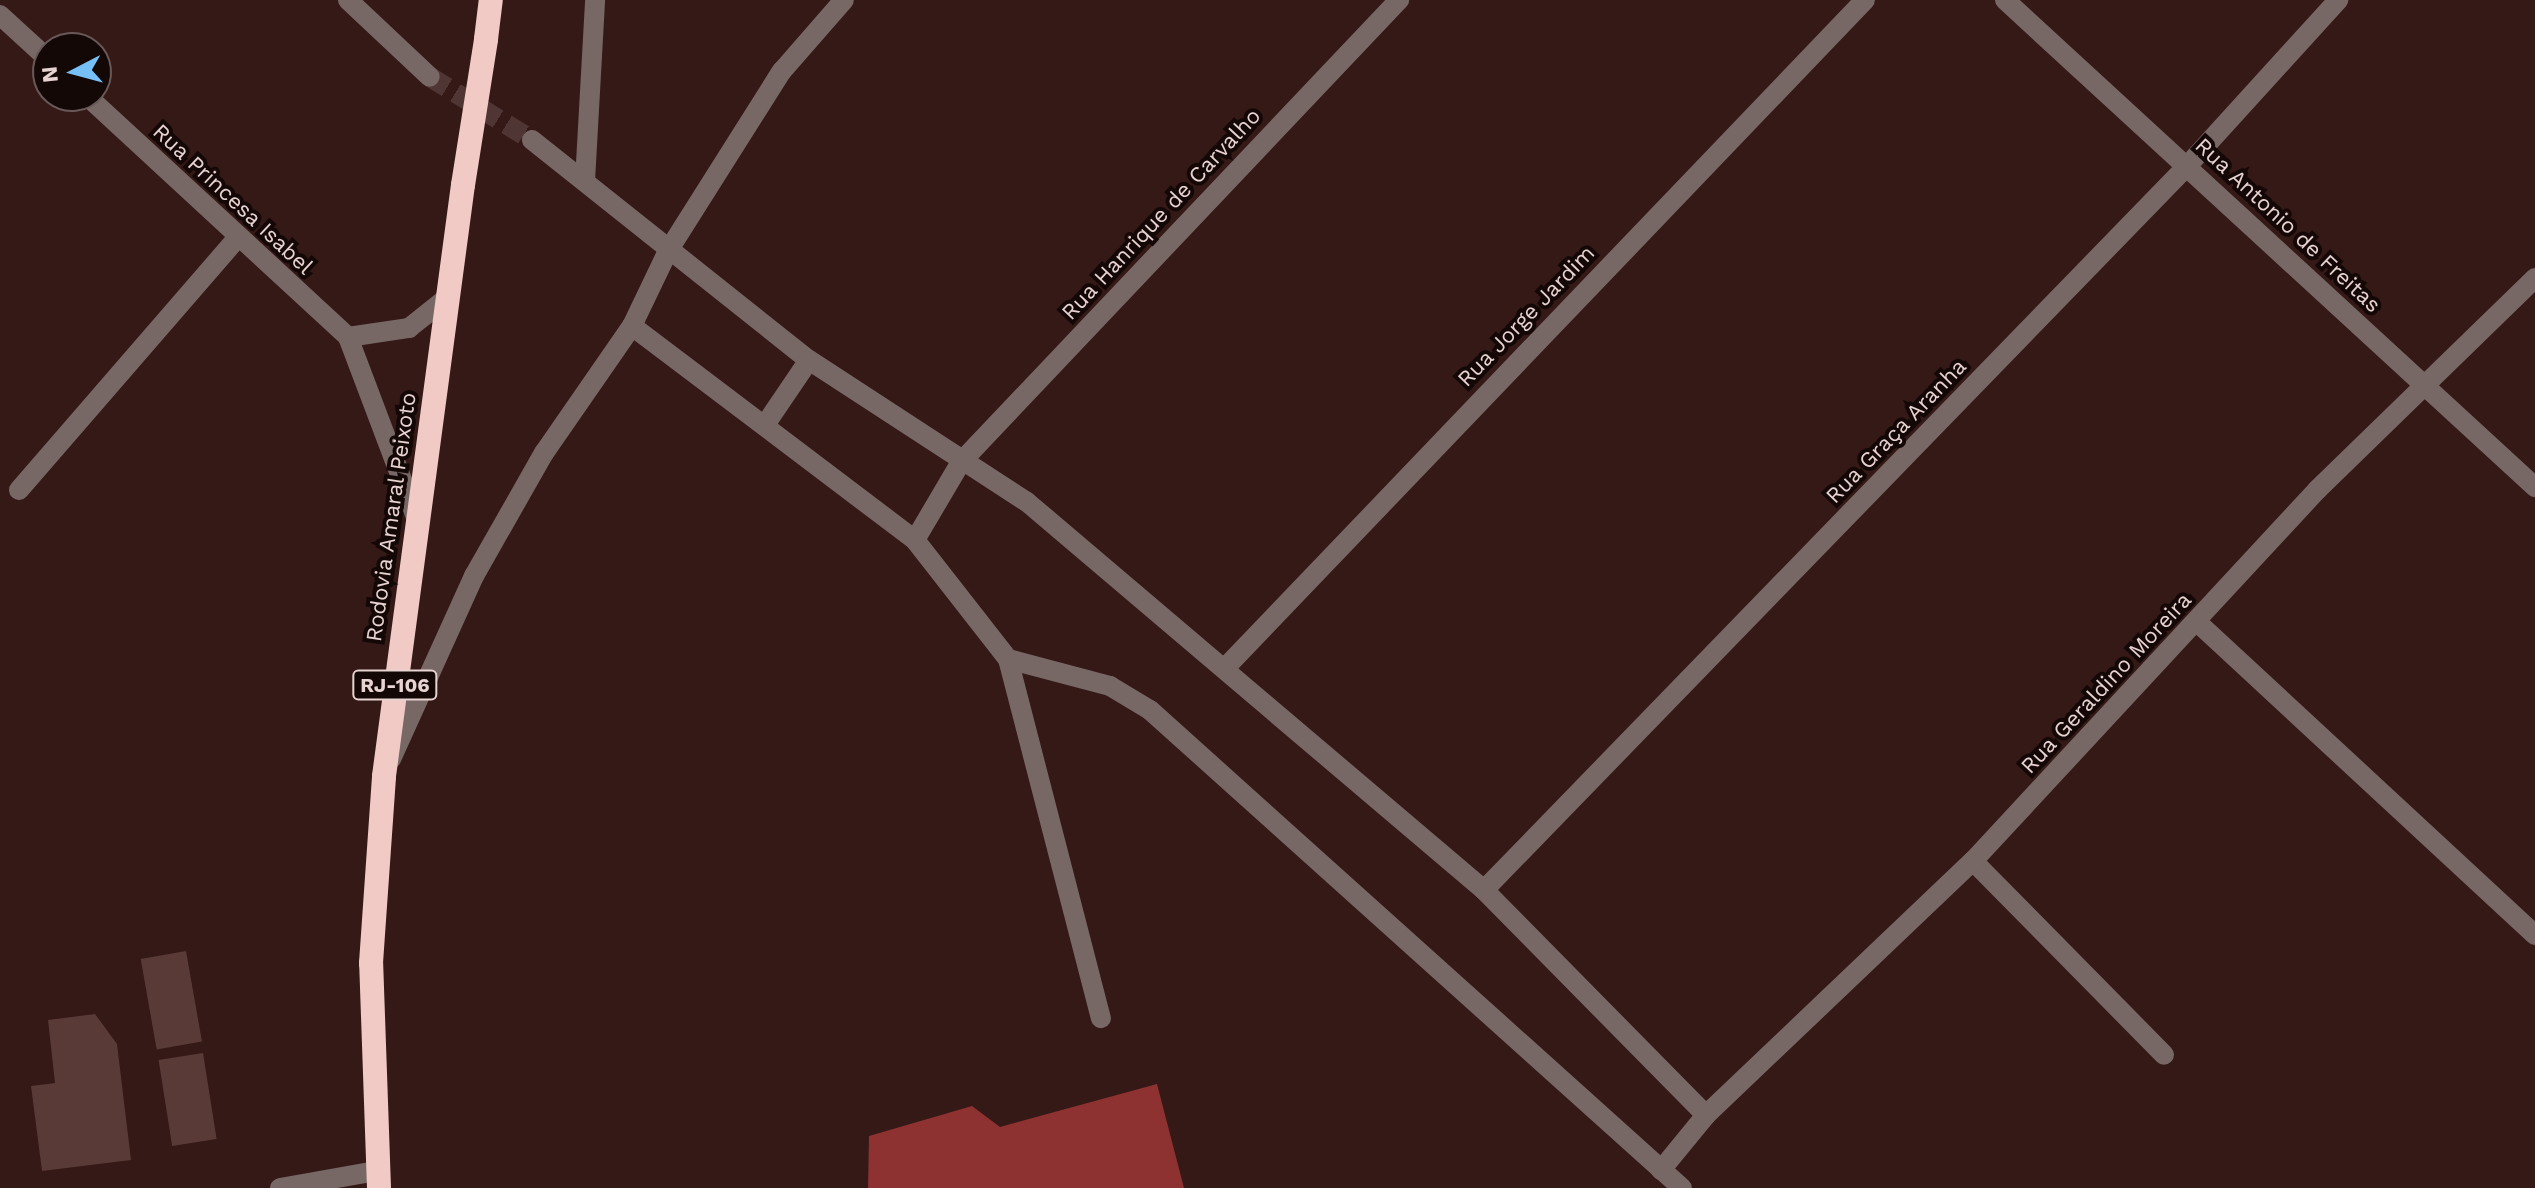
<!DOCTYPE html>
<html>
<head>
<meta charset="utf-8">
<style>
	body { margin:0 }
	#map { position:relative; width:2535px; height:1188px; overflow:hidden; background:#341917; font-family:"Work Sans",sans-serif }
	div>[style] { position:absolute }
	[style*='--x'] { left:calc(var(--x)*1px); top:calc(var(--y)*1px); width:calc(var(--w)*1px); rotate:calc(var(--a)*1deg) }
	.forest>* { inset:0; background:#8d3230 }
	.building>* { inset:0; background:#593a37; transform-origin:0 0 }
	.minor-tunnel>* { height:20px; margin-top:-10px; transform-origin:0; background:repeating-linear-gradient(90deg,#4f3533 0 20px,transparent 0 30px) }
	.minor>* { height:20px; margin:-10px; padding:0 10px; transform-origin:10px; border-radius:10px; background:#776866 }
	.highway>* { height:24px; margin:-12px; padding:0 12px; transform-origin:12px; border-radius:12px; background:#f1cac6 }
	.highway-bridge>* { height:24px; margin:-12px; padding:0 12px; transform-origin:12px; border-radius:12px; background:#f1cac6 }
	span { translate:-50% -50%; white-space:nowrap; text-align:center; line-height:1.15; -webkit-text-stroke:8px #140807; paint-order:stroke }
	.shield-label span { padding:2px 6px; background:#140807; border:2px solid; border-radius:6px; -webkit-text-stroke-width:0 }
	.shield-label { font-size:20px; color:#e7d3d1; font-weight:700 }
	.street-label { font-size:22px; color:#e7d3d1 }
	.north { position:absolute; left:32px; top:32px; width:80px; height:80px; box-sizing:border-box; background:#140807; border:2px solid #685958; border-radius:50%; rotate:264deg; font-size:22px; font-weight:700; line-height:32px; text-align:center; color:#e7d3d1 }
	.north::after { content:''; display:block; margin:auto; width:28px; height:36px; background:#76c0f7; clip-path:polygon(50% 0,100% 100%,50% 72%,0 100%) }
</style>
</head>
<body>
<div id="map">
	<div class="forest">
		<div style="clip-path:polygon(1157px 1084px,1184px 1188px,868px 1188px,869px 1136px,972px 1106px,1000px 1127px)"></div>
	</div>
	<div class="building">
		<div style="left:186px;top:951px;width:92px;height:46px;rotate:80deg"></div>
		<div style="clip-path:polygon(95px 1014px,117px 1044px,131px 1160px,42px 1171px,31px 1086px,55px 1083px,48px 1020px)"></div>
		<div style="left:203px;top:1053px;width:87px;height:45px;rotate:81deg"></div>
	</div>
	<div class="minor-tunnel">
		<div style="--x:430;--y:77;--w:120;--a:31.7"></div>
	</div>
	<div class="minor">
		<div style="--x:348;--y:0;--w:112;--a:43.2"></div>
		<div style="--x:2005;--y:0;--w:720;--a:42.58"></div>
		<div style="--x:0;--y:15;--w:65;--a:42.5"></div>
		<div style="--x:87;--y:96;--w:355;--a:42.7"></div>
		<div style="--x:348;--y:337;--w:196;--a:69.3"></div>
		<div style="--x:532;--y:140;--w:354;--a:38.5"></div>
		<div style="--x:809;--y:360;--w:260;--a:33.1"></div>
		<div style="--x:1027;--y:502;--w:599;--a:40.33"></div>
		<div style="--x:1484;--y:890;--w:316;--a:45.4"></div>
		<div style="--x:585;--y:181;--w:181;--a:-86.8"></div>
		<div style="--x:632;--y:326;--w:355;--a:37.1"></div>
		<div style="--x:915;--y:540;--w:151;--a:52"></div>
		<div style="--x:1008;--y:659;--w:371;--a:75.5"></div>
		<div style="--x:348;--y:337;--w:62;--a:-8.4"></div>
		<div style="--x:409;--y:328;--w:50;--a:-38.5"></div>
		<div style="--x:765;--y:425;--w:78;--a:-55.9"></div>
		<div style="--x:19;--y:490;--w:335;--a:-49.1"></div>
		<div style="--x:915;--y:540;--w:91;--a:-59.5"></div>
		<div style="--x:961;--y:462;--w:637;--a:-46.53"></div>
		<div style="--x:2196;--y:621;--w:462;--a:42.8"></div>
		<div style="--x:1008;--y:659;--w:106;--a:14.8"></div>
		<div style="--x:1110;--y:686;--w:47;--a:31"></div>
		<div style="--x:1150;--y:710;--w:715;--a:41.94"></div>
		<div style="--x:1225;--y:668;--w:925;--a:-46.23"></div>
		<div style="--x:391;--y:759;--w:201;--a:-65.6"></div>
		<div style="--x:474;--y:576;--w:142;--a:-60.4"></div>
		<div style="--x:544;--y:453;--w:155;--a:-55.3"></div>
		<div style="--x:632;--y:326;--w:83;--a:-64.4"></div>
		<div style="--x:668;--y:251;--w:213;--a:-57.7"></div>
		<div style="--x:782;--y:71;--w:94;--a:-48.9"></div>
		<div style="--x:1973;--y:861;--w:272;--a:45.4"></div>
		<div style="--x:1484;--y:890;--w:1012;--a:-45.84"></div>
		<div style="--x:2189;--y:164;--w:222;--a:-47.7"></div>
		<div style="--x:1661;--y:1170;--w:71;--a:-50.7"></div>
		<div style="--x:1706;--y:1115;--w:369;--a:-43.6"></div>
		<div style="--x:1973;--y:861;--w:506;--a:-47.16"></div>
		<div style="--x:2317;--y:490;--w:304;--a:-44.2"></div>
		<div style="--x:280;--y:1188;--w:97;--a:-10"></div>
	</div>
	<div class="highway">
		<div style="--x:486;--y:39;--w:39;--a:-83"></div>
		<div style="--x:379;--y:1188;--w:225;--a:-92"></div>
		<div style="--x:371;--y:963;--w:187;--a:-86"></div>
		<div style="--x:384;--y:776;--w:596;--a:-82.39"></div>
	</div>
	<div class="highway-bridge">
		<div style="--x:463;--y:185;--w:148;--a:-81"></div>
	</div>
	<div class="shield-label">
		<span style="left:395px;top:685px">RJ-106</span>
	</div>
	<div class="street-label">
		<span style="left:233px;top:199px;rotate:43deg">Rua Princesa Isabel</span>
		<span style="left:1161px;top:214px;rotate:-47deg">Rua Hanrique de Carvalho</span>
		<span style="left:2288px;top:225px;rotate:43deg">Rua Antonio de Freitas</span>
		<span style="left:1526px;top:316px;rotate:-46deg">Rua Jorge Jardim</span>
		<span style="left:1896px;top:431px;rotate:-46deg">Rua Graça Aranha</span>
		<span style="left:391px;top:517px;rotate:-82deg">Rodovia Amaral Peixoto</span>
		<span style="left:2106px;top:683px;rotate:-47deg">Rua Geraldino Moreira</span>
	</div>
	<div class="north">N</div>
</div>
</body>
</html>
